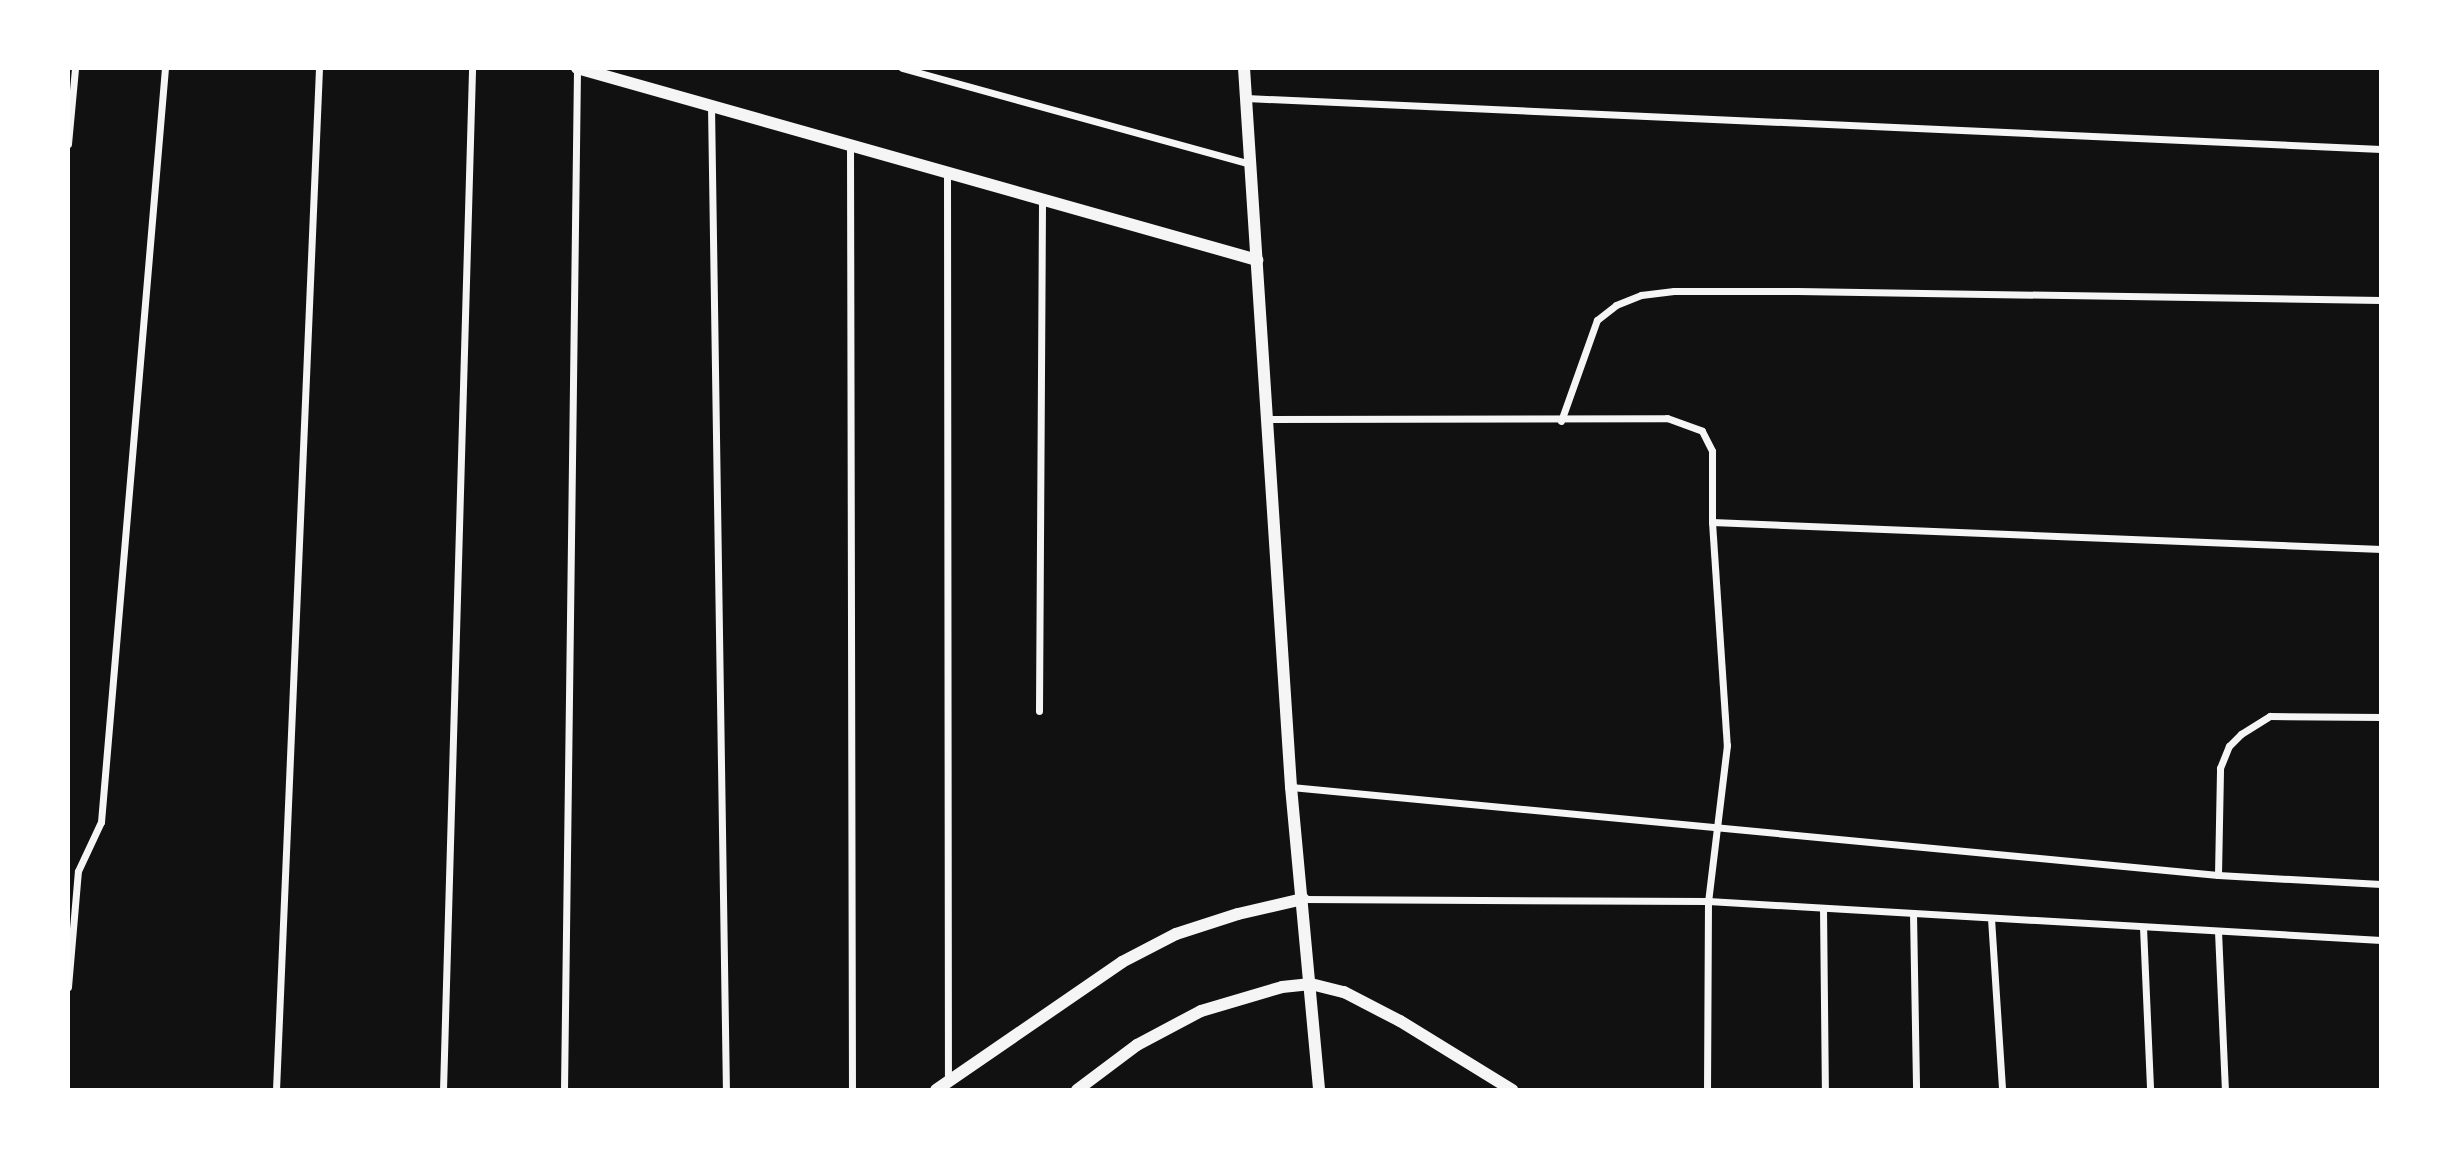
<!DOCTYPE html>
<html>
<head>
<meta charset="utf-8">
<style>
	body { margin:0 }
	#map { position:relative; width:2449px; height:1158px; overflow:hidden; background:#111; font-family:Helvetica,sans-serif }
	div>[style] { position:absolute }
	[style*='--x'] { left:calc(var(--x)*1px); top:calc(var(--y)*1px); width:calc(var(--w)*1px); rotate:calc(var(--a)*1deg) }
	.minor>* { height:7px; margin:-3.5px; padding:0 3.5px; transform-origin:3.5px; border-radius:3.5px; background:#f5f5f5 }
	.tertiary>* { height:12px; margin:-6px; padding:0 6px; transform-origin:6px; border-radius:6px; background:#f5f5f5 }
	span { translate:-50% -50%; white-space:nowrap; text-align:center; line-height:1.15; -webkit-text-stroke:7px #fff; paint-order:stroke }
	.frame { position:absolute; inset:0; border:70px solid #fff; pointer-events:none }
</style>
</head>
<body>
<div id="map">
	<div class="minor">
		<div style="--x:902;--y:68;--w:361;--a:15.4"></div>
		<div style="--x:1246;--y:98;--w:1136;--a:2.57"></div>
		<div style="--x:711;--y:106;--w:984;--a:89.13"></div>
		<div style="--x:68;--y:144;--w:76;--a:-84.7"></div>
		<div style="--x:850;--y:145;--w:945;--a:89.88"></div>
		<div style="--x:947;--y:172;--w:908;--a:89.94"></div>
		<div style="--x:1268;--y:419;--w:399;--a:-0.1"></div>
		<div style="--x:1667;--y:418;--w:37;--a:20"></div>
		<div style="--x:1702;--y:431;--w:22;--a:63"></div>
		<div style="--x:1712;--y:451;--w:71;--a:90"></div>
		<div style="--x:1712;--y:522;--w:224;--a:86.2"></div>
		<div style="--x:1727;--y:745;--w:157;--a:96.9"></div>
		<div style="--x:1708;--y:901;--w:189;--a:90.3"></div>
		<div style="--x:1561;--y:421;--w:107;--a:-70.4"></div>
		<div style="--x:1597;--y:320;--w:24;--a:-38"></div>
		<div style="--x:1616;--y:305;--w:27;--a:-22"></div>
		<div style="--x:1641;--y:295;--w:33;--a:-7"></div>
		<div style="--x:1674;--y:291;--w:123;--a:0"></div>
		<div style="--x:1797;--y:291;--w:584;--a:0.88"></div>
		<div style="--x:1712;--y:522;--w:670;--a:2.31"></div>
		<div style="--x:1039;--y:711;--w:512;--a:-89.66"></div>
		<div style="--x:1291;--y:787;--w:931;--a:5.42"></div>
		<div style="--x:2218;--y:875;--w:163;--a:3.2"></div>
		<div style="--x:2218;--y:875;--w:107;--a:-88.9"></div>
		<div style="--x:2220;--y:768;--w:24;--a:-68"></div>
		<div style="--x:2229;--y:746;--w:17;--a:-45"></div>
		<div style="--x:2241;--y:734;--w:34;--a:-32"></div>
		<div style="--x:2270;--y:716;--w:111;--a:0.5"></div>
		<div style="--x:1303;--y:899;--w:405;--a:0.3"></div>
		<div style="--x:1708;--y:901;--w:674;--a:3.32"></div>
		<div style="--x:1823;--y:908;--w:182;--a:89.4"></div>
		<div style="--x:1913;--y:913;--w:177;--a:89"></div>
		<div style="--x:1991;--y:918;--w:172;--a:86.3"></div>
		<div style="--x:2143;--y:927;--w:163;--a:87.5"></div>
		<div style="--x:2218;--y:931;--w:159;--a:87.5"></div>
		<div style="--x:68;--y:987;--w:116;--a:-85.1"></div>
		<div style="--x:78;--y:871;--w:54;--a:-64.9"></div>
		<div style="--x:101;--y:822;--w:757;--a:-85.15"></div>
		<div style="--x:276;--y:1090;--w:1023;--a:-87.59"></div>
		<div style="--x:443;--y:1090;--w:1022;--a:-88.37"></div>
		<div style="--x:564;--y:1090;--w:1022;--a:-89.27"></div>
	</div>
	<div class="tertiary">
		<div style="--x:577;--y:68;--w:707;--a:15.77"></div>
		<div style="--x:1244;--y:68;--w:721;--a:86.26"></div>
		<div style="--x:1291;--y:787;--w:304;--a:84.7"></div>
		<div style="--x:936;--y:1090;--w:226;--a:-34.5"></div>
		<div style="--x:1122;--y:962;--w:61;--a:-27.4"></div>
		<div style="--x:1176;--y:934;--w:65;--a:-17.9"></div>
		<div style="--x:1238;--y:914;--w:67;--a:-13"></div>
		<div style="--x:1077;--y:1090;--w:75;--a:-36.9"></div>
		<div style="--x:1137;--y:1045;--w:72;--a:-28"></div>
		<div style="--x:1201;--y:1011;--w:84;--a:-16.5"></div>
		<div style="--x:1282;--y:987;--w:29;--a:-6"></div>
		<div style="--x:1311;--y:984;--w:34;--a:14"></div>
		<div style="--x:1344;--y:992;--w:63;--a:27.4"></div>
		<div style="--x:1400;--y:1021;--w:132;--a:31.6"></div>
	</div>
	<div class="frame"></div>
</div>
</body>
</html>
